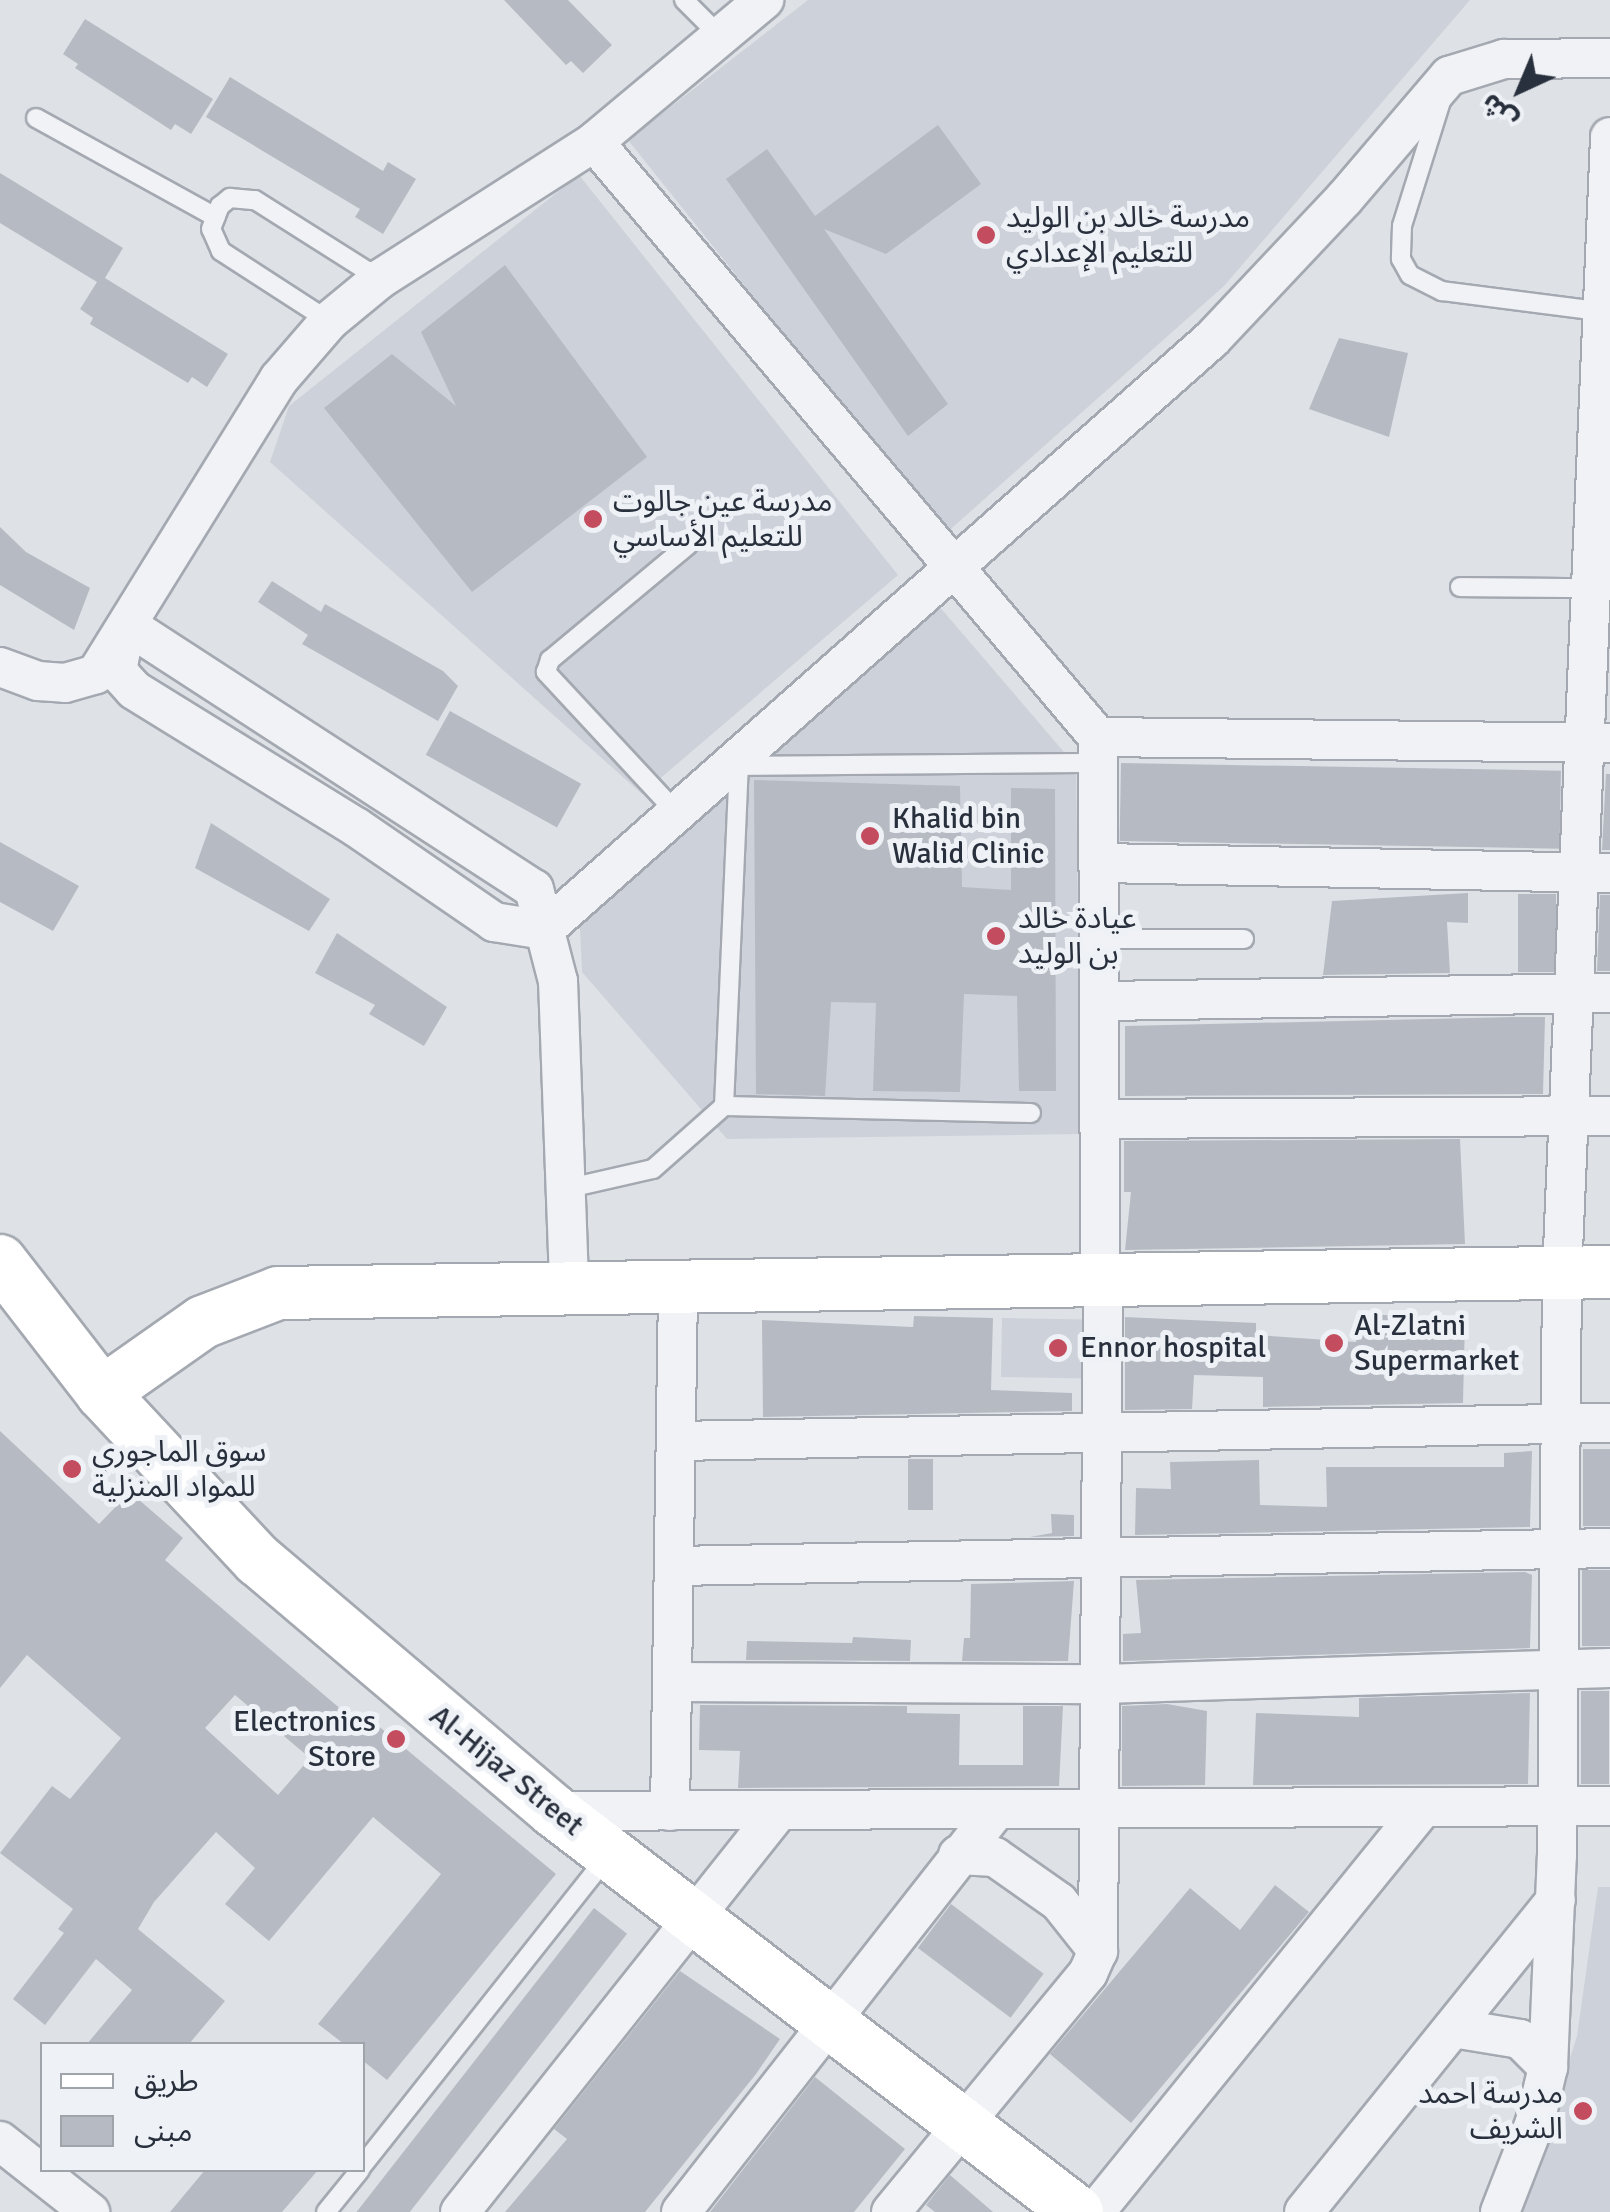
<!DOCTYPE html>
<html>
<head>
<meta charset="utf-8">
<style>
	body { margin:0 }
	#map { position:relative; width:1610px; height:2212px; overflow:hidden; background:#dee2e7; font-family:Signika,"Noto Sans Arabic",sans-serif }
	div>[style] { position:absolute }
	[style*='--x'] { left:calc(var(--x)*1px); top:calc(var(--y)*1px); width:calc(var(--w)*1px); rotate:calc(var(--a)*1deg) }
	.built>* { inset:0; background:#cdd1d9; transform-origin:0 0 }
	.building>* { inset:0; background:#b6bbc3; transform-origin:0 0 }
	.roads { filter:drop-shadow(2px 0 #a4a9b1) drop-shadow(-2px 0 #a4a9b1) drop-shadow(0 2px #a4a9b1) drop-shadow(0 -2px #a4a9b1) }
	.lane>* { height:18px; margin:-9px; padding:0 9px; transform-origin:9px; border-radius:9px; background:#f1f2f5 }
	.street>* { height:38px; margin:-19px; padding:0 19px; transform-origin:19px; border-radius:19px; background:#f1f2f5 }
	.secondary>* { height:52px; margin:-26px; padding:0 26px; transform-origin:26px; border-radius:26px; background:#fff }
	.dots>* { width:28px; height:28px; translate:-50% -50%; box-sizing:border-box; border:5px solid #eef1f5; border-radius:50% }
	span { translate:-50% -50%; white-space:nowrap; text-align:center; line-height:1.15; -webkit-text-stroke:10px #eef1f5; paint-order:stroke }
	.poi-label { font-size:30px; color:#29303d }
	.left { translate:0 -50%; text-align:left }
	.right { translate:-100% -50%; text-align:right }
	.street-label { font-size:30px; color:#29303d }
	.legend { position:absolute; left:40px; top:2042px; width:325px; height:130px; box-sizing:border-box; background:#eef1f5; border:2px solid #9fa4ab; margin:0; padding:12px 18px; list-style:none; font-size:30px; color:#29303d }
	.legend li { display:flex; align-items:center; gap:20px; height:50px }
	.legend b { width:50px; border:2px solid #9fa4ab }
	.north { position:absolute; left:1470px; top:40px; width:100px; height:100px; -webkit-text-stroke:8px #eef1f5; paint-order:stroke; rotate:224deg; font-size:28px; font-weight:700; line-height:40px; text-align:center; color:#29303d }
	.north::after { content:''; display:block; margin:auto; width:35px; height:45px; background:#29303d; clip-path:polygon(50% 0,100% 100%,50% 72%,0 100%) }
</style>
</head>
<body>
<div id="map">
	<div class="built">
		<div style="clip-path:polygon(808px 0,1470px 0,1224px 286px,944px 535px,628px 140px)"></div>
		<div style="clip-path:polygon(579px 175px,898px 575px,642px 794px,270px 462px,289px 406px)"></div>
		<div style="clip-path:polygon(938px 605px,1076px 766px,1081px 1134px,727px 1139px,582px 972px,579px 906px)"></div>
		<div style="left:1002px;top:1318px;width:112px;height:59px;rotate:1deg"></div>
		<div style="clip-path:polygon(1598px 1887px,1610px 1887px,1610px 2212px,1523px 2212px,1577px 2036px)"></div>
	</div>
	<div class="building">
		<div style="clip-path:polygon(504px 0,568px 0,612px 45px,583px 73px,571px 61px,566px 65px)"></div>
		<div style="clip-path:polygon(85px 19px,213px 99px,191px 134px,175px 124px,171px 130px,75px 68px,78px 64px,63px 54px)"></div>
		<div style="clip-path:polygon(230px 77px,383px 171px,388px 162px,416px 179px,383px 234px,355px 217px,360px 209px,206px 117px)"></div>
		<div style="clip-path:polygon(938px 125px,981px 184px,886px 254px,824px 229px,948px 404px,908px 436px,726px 179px,767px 149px,815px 216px)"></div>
		<div style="clip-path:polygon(0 173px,123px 248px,105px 278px,228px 354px,207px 387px,192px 377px,188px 383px,90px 324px,93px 318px,80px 309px,97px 282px,0 223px)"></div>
		<div style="clip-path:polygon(505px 265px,647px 457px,472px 592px,324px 408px,392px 354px,456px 406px,421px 332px)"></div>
		<div style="clip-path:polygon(1339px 338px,1408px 353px,1389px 437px,1309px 409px)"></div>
		<div style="clip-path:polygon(0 527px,26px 552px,90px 588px,74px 630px,0 585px)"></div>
		<div style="clip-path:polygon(272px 581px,321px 612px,325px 604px,443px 671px,458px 686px,438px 721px,302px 644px,308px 635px,258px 602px)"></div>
		<div style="left:450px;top:711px;width:150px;height:50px;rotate:29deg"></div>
		<div style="left:1121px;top:763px;width:440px;height:78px;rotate:1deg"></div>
		<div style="clip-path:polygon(1606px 774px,1610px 774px,1610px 850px,1602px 850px)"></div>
		<div style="clip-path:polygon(754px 780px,960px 786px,962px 887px,1011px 890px,1011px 788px,1055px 789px,1056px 1091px,1019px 1091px,1017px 996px,964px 994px,960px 1092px,873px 1091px,876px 1003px,831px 1002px,825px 1096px,756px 1094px)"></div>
		<div style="clip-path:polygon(211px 823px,330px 899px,309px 931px,195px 868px)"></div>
		<div style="clip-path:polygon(0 842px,79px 886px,53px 931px,0 902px)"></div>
		<div style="clip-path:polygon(1468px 893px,1468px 923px,1447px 922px,1450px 973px,1323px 975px,1332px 901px)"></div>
		<div style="left:1518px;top:894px;width:38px;height:78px"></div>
		<div style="clip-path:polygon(1600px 895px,1610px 895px,1610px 971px,1597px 971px)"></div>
		<div style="clip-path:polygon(337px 933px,447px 1007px,424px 1046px,369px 1014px,375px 1005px,315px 973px)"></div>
		<div style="clip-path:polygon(1514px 1017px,1545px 1017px,1543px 1094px,1125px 1096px,1125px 1026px)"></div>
		<div style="clip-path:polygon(1460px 1139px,1465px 1244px,1125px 1250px,1131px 1192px,1124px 1192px,1124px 1141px)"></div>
		<div style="clip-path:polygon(1358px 1314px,1465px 1318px,1463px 1403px,1263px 1407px,1263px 1377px,1194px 1375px,1192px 1409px,1125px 1410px,1125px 1317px,1256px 1323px,1256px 1335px,1356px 1342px)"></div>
		<div style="clip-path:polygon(914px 1316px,993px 1318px,991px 1390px,1072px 1393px,1072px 1411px,763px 1417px,762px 1320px,913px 1327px)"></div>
		<div style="clip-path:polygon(evenodd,0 1431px,99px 1524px,130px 1492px,183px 1538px,165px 1560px,369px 1733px,376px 1724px,556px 1874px,387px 2080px,362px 2060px,362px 2044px,344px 2044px,318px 2024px,441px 1874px,373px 1817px,269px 1941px,225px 1904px,255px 1868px,216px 1832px,154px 1902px,138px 1929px,225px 2001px,189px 2044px,87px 2044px,132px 1990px,96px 1959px,45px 2025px,13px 1999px,64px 1933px,58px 1929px,73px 1909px,0 1853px,52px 1786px,70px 1799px,121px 1738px,27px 1655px,0 1688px,0 1431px,235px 1695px,310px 1758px,278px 1795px,205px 1728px,235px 1695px)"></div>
		<div style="left:1583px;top:1449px;width:27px;height:77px"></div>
		<div style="clip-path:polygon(1532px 1451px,1530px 1527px,1135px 1535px,1136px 1488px,1171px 1489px,1170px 1462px,1259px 1460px,1260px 1505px,1327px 1507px,1326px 1467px,1504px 1467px,1504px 1453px)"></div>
		<div style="left:908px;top:1459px;width:25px;height:51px"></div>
		<div style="clip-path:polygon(1051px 1514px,1074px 1515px,1074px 1536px,1030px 1537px,1052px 1533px)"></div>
		<div style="left:1610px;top:1570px;width:76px;height:28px;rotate:90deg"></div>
		<div style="clip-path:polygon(1525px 1572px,1532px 1575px,1530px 1648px,1123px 1661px,1123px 1634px,1141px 1633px,1136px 1580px)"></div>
		<div style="clip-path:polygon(1074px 1581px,1068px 1661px,962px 1661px,964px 1638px,970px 1638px,971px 1584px)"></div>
		<div style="clip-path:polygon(853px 1637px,911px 1640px,910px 1661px,746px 1660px,747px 1641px,852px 1643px)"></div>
		<div style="left:1581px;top:1691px;width:28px;height:93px"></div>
		<div style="clip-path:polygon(1530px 1693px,1528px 1784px,1253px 1785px,1256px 1713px,1359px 1717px,1359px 1698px)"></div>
		<div style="clip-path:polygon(1167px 1704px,1207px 1711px,1205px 1785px,1122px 1786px,1122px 1706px)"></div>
		<div style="clip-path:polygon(700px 1705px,907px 1706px,907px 1713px,960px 1714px,959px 1765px,1023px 1765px,1023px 1706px,1063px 1706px,1059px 1786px,738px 1788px,740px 1751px,699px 1750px)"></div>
		<div style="clip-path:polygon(1275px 1885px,1309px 1912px,1131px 2123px,1050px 2054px,1190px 1888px,1240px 1930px)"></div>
		<div style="left:951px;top:1904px;width:116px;height:55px;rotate:37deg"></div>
		<div style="left:594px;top:1908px;width:42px;height:389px;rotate:38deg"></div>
		<div style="clip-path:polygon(680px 1971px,780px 2039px,756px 2074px,645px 2212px,505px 2212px,567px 2139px,554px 2129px)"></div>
		<div style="clip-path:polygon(815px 2077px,905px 2149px,854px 2212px,710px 2212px)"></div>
		<div style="clip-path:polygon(205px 2170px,318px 2170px,282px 2212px,170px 2212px)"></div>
		<div style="clip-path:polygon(950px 2175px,993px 2212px,935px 2212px,926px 2205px)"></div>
	</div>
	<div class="roads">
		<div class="lane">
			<div style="--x:684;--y:0;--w:52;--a:45"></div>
			<div style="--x:1442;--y:98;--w:134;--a:107.4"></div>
			<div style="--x:1402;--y:226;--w:33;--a:92"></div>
			<div style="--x:1401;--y:259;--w:18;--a:61"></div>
			<div style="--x:1410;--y:275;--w:36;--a:27"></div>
			<div style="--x:1442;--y:291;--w:157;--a:7.3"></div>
			<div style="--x:36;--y:118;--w:205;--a:28.9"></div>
			<div style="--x:329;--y:321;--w:129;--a:-147.1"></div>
			<div style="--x:221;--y:251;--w:24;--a:-114"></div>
			<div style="--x:211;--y:229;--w:25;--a:-69"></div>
			<div style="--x:220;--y:206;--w:13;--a:-39"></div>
			<div style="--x:230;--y:198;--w:25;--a:5"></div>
			<div style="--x:255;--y:200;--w:148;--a:32.3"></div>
			<div style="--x:1460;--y:587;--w:126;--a:0.5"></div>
			<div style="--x:738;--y:766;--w:364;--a:-0.5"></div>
			<div style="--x:675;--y:811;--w:190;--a:-132.9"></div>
			<div style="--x:546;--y:672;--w:13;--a:-72"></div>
			<div style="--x:550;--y:660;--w:180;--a:-39.8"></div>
			<div style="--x:1102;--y:939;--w:142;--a:0"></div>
			<div style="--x:724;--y:1106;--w:307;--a:1.3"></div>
			<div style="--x:565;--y:1189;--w:90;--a:-12.8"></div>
			<div style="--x:653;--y:1169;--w:95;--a:-41.6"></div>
			<div style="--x:724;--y:1106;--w:344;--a:-87.5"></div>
			<div style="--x:362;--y:2166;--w:394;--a:-51.6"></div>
			<div style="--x:326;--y:2212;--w:54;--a:-51"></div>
		</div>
		<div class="street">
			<div style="--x:594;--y:142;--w:780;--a:49.73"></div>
			<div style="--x:1098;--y:737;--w:525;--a:89.78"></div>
			<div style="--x:127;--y:625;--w:485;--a:33"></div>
			<div style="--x:534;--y:889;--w:95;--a:75.4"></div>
			<div style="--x:558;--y:981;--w:307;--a:87.9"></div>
			<div style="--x:124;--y:635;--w:37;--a:101"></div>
			<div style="--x:117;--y:671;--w:25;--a:48"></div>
			<div style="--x:134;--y:690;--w:261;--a:31.7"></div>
			<div style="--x:356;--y:827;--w:168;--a:34.5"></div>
			<div style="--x:494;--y:922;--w:51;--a:9.1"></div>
			<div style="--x:0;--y:667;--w:40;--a:20.2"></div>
			<div style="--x:38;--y:681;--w:27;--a:4"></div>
			<div style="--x:65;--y:683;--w:32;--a:-16"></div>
			<div style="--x:96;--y:674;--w:347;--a:-58.2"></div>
			<div style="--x:279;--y:379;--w:77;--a:-49.2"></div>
			<div style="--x:329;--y:321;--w:66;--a:-39.5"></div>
			<div style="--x:380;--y:279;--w:254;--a:-32.6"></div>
			<div style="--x:594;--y:142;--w:222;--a:-39.9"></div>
			<div style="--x:1098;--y:737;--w:512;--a:0.67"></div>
			<div style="--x:1101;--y:863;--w:509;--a:1.13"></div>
			<div style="--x:544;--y:930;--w:892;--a:-41.5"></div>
			<div style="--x:1212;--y:339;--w:192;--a:-46.7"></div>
			<div style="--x:1344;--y:199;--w:162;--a:-49.5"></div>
			<div style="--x:1449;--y:76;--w:58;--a:-17.2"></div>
			<div style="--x:1504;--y:59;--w:106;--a:-0.5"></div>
			<div style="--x:1104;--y:1001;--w:506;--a:-0.91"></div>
			<div style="--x:1103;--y:1119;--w:507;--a:-0.34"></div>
			<div style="--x:677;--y:1441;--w:933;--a:-1.11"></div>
			<div style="--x:675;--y:1566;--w:935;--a:-1.1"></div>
			<div style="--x:673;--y:1682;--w:430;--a:0.3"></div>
			<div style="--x:1103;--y:1684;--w:507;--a:-1.81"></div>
			<div style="--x:554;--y:1811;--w:1056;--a:-0.27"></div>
			<div style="--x:670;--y:1811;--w:523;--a:-89.12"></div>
			<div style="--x:958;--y:1855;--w:37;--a:3"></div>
			<div style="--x:995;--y:1857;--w:78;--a:35.1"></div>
			<div style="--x:1059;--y:1902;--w:63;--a:51.5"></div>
			<div style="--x:1453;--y:2028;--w:68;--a:9.3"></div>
			<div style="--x:1520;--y:2039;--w:40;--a:45"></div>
			<div style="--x:0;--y:2141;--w:115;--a:38.3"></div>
			<div style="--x:460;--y:2212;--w:510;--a:-51.53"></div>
			<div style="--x:681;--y:2212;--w:506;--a:-51.91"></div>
			<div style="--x:891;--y:2212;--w:310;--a:-50.5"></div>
			<div style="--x:1088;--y:1973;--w:24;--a:-66"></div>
			<div style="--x:1098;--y:1951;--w:668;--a:-89.57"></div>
			<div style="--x:1095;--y:2212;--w:518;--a:-50.96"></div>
			<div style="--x:1304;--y:2212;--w:401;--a:-51.1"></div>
			<div style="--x:1500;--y:2212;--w:97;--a:-68.7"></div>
			<div style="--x:1535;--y:2122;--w:57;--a:-76.7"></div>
			<div style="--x:1548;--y:2067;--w:211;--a:-87.6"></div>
			<div style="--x:1557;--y:1856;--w:582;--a:-89.51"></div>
			<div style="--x:1562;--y:1274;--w:1138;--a:-87.58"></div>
		</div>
		<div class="secondary">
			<div style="--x:0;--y:1261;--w:167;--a:52.3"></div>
			<div style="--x:102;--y:1393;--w:229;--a:47"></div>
			<div style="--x:258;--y:1560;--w:388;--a:40.3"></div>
			<div style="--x:554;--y:1811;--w:659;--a:37.48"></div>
			<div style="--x:102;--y:1393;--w:123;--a:-35.1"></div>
			<div style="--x:203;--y:1322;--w:80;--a:-21.1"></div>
			<div style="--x:278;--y:1293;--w:1332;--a:-0.9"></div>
		</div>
	</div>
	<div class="dots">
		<div style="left:986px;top:235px;background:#c34c5e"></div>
		<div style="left:593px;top:519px;background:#c34c5e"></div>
		<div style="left:870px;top:836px;background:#c34c5e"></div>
		<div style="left:996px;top:936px;background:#c34c5e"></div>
		<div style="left:1334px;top:1343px;background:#c34c5e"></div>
		<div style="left:1058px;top:1348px;background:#c34c5e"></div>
		<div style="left:72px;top:1469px;background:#c34c5e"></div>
		<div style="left:396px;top:1739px;background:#c34c5e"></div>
		<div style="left:1583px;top:2111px;background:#c34c5e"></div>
	</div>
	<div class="poi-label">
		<span class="left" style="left:1006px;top:235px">مدرسة خالد بن الوليد<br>للتعليم الإعدادي</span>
		<span class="left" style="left:613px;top:519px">مدرسة عين جالوت<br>للتعليم الأساسي</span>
		<span class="left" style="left:892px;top:836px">Khalid bin<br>Walid Clinic</span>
		<span class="left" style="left:1018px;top:936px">عيادة خالد<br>بن الوليد</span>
		<span class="left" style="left:1354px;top:1343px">Al-Zlatni<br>Supermarket</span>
		<span class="left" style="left:1080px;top:1348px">Ennor hospital</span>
		<span class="left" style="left:92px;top:1469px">سوق الماجوري<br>للمواد المنزلية</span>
		<span class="right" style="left:376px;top:1739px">Electronics<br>Store</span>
		<span class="right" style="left:1563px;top:2111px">مدرسة احمد<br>الشريف</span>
	</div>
	<div class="street-label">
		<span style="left:506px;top:1771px;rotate:39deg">Al-Hijaz Street</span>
	</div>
	<ul class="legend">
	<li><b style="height:12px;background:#fff"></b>طريق</li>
	<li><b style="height:28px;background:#b6bbc3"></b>مبنى</li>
	</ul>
	<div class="north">ش</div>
</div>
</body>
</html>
